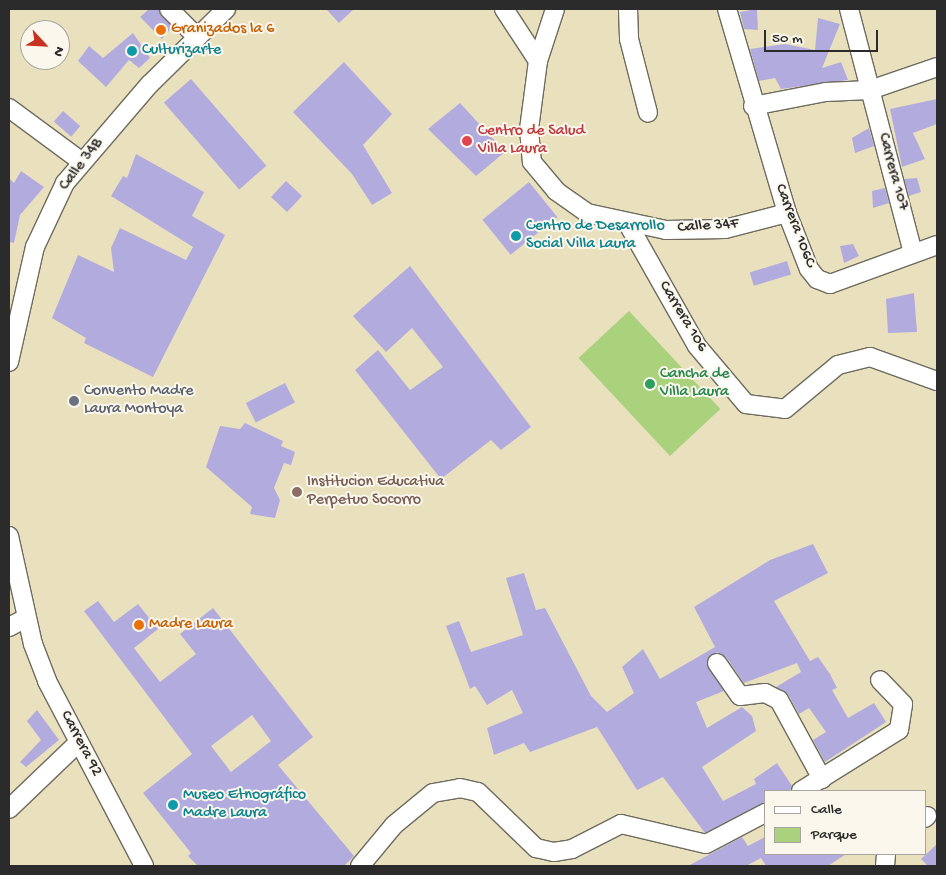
<!DOCTYPE html>
<html>
<head>
<meta charset="utf-8">
<style>
	body { margin:0 }
	#map { position:relative; width:946px; height:875px; overflow:hidden; background:#e9e1be; font-family:"Gochi Hand",sans-serif }
	div>[style] { position:absolute }
	[style*='--x'] { left:calc(var(--x)*1px); top:calc(var(--y)*1px); width:calc(var(--w)*1px); rotate:calc(var(--a)*1deg) }
	.green>* { inset:0; background:#aad27d; transform-origin:0 0 }
	.building>* { inset:0; background:#b2acde; transform-origin:0 0 }
	.roads { filter:drop-shadow(1px 0 #6e6b5e) drop-shadow(-1px 0 #6e6b5e) drop-shadow(0 1px #6e6b5e) drop-shadow(0 -1px #6e6b5e) }
	.minor>* { height:18px; margin:-9px; padding:0 9px; transform-origin:9px; border-radius:9px; background:#fff }
	.dots>* { width:14px; height:14px; translate:-50% -50%; box-sizing:border-box; border:2px solid #fbf7ec; border-radius:50% }
	span { translate:-50% -50%; white-space:nowrap; text-align:center; line-height:1.15; -webkit-text-stroke:4px #fbf7ec; paint-order:stroke }
	.food-label { font-size:16px; color:#c56008 }
	.left { translate:0 -50%; text-align:left }
	.culture-label { font-size:16px; color:#0d838f }
	.health-label { font-size:16px; color:#be3a42 }
	.street-label { font-size:16px; color:#2b2b2b }
	.leisure-label { font-size:16px; color:#27864d }
	.worship-label { font-size:16px; color:#5b616d }
	.education-label { font-size:16px; color:#785e54 }
	.frame { position:absolute; inset:0; border:10px solid #2b2b2b; pointer-events:none }
	.legend { position:absolute; left:764px; top:790px; width:162px; height:65px; box-sizing:border-box; background:#fbf7ec; border:1px solid #a8a59f; margin:0; padding:6px 9px; list-style:none; font-size:15px; color:#2b2b2b }
	.legend li { display:flex; align-items:center; gap:10px; height:25px }
	.legend b { width:25px; border:1px solid #a8a59f }
	.north { position:absolute; left:20px; top:20px; width:50px; height:50px; box-sizing:border-box; background:#fbf7ec; border:1px solid #a8a59f; border-radius:50%; rotate:115deg; font-size:14px; font-weight:700; line-height:20px; text-align:center; color:#2b2b2b }
	.north::after { content:''; display:block; margin:auto; width:18px; height:22px; background:#c8321e; clip-path:polygon(50% 0,100% 100%,50% 72%,0 100%) }
	.scale { position:absolute; left:764px; top:30px; width:114px; height:22px; box-sizing:border-box; border:2px solid #2b2b2b; border-top:0; padding-left:6px; font-size:15px; line-height:18px; white-space:nowrap; color:#2b2b2b; -webkit-text-stroke:4px #fbf7ec; paint-order:stroke }
</style>
</head>
<body>
<div id="map">
	<div class="green">
		<div style="left:629px;top:311px;width:134px;height:69px;rotate:47deg"></div>
	</div>
	<div class="building">
		<div style="clip-path:polygon(149px 9px,159px 9px,172px 27px,162px 39px,140px 17px)"></div>
		<div style="clip-path:polygon(326px 9px,354px 9px,339px 23px)"></div>
		<div style="clip-path:polygon(757px 9px,758px 30px,744px 29px,740px 12px)"></div>
		<div style="clip-path:polygon(818px 18px,840px 24px,822px 68px,841px 62px,848px 80px,781px 89px,775px 78px,759px 81px,750px 49px,785px 44px,815px 50px)"></div>
		<div style="clip-path:polygon(133px 33px,150px 58px,139px 68px,129px 60px,106px 87px,78px 61px,89px 46px,103px 58px)"></div>
		<div style="clip-path:polygon(344px 62px,392px 114px,363px 145px,392px 193px,372px 205px,352px 174px,293px 112px)"></div>
		<div style="left:191px;top:79px;width:115px;height:36px;rotate:49deg"></div>
		<div style="clip-path:polygon(937px 99px,937px 124px,913px 133px,925px 159px,902px 167px,890px 109px)"></div>
		<div style="clip-path:polygon(460px 103px,505px 152px,476px 176px,428px 129px)"></div>
		<div style="left:63px;top:111px;width:23px;height:14px;rotate:41deg"></div>
		<div style="clip-path:polygon(869px 128px,874px 146px,855px 153px,852px 138px)"></div>
		<div style="clip-path:polygon(136px 154px,204px 192px,192px 216px,225px 235px,153px 377px,84px 343px,86px 338px,52px 318px,78px 255px,114px 272px,111px 248px,120px 228px,186px 260px,193px 247px,111px 196px,123px 176px,127px 178px)"></div>
		<div style="clip-path:polygon(21px 171px,44px 187px,20px 215px,14px 243px,9px 242px,9px 178px,14px 183px)"></div>
		<div style="clip-path:polygon(917px 178px,921px 192px,909px 196px,904px 179px)"></div>
		<div style="left:286px;top:181px;width:22px;height:22px;rotate:43deg"></div>
		<div style="left:529px;top:182px;width:45px;height:60px;rotate:51deg"></div>
		<div style="clip-path:polygon(885px 188px,889px 203px,873px 208px,872px 191px)"></div>
		<div style="clip-path:polygon(853px 244px,859px 256px,844px 263px,840px 246px)"></div>
		<div style="left:787px;top:261px;width:14px;height:39px;rotate:73deg"></div>
		<div style="clip-path:polygon(410px 266px,531px 427px,501px 450px,491px 440px,441px 479px,355px 370px,378px 350px,410px 390px,443px 367px,412px 328px,386px 352px,353px 316px)"></div>
		<div style="clip-path:polygon(914px 293px,917px 332px,888px 333px,886px 299px)"></div>
		<div style="left:285px;top:383px;width:22px;height:44px;rotate:63deg"></div>
		<div style="clip-path:polygon(245px 423px,283px 441px,281px 446px,295px 452px,291px 465px,284px 463px,274px 488px,280px 500px,275px 518px,250px 514px,252px 507px,206px 467px,220px 426px,240px 429px)"></div>
		<div style="clip-path:polygon(813px 544px,828px 573px,774px 601px,810px 661px,818px 657px,830px 674px,837px 688px,832px 690px,848px 718px,874px 703px,886px 722px,825px 762px,813px 740px,826px 732px,809px 708px,799px 714px,788px 694px,776px 687px,801px 672px,797px 663px,744px 683px,726px 657px,717px 652px,707px 664px,724px 691px,696px 702px,707px 728px,742px 707px,752px 716px,756px 731px,702px 767px,723px 801px,756px 784px,754px 779px,777px 763px,792px 786px,790px 791px,765px 791px,765px 802px,705px 833px,663px 777px,637px 790px,597px 727px,530px 752px,524px 743px,494px 755px,487px 728px,523px 713px,512px 690px,487px 705px,475px 686px,470px 689px,446px 626px,459px 621px,471px 652px,523px 635px,506px 578px,524px 573px,536px 610px,545px 608px,591px 696px,607px 712px,634px 693px,622px 667px,643px 649px,660px 679px,715px 647px,694px 607px,770px 560px)"></div>
		<div style="clip-path:polygon(evenodd,98px 601px,114px 622px,138px 604px,158px 629px,134px 648px,160px 682px,196px 654px,180px 634px,213px 608px,313px 737px,278px 765px,354px 856px,344px 866px,198px 866px,188px 856px,191px 853px,143px 793px,192px 754px,84px 611px,98px 601px,252px 715px,271px 741px,231px 772px,211px 746px,252px 715px)"></div>
		<div style="clip-path:polygon(37px 710px,59px 740px,26px 767px,20px 762px,41px 740px,27px 721px)"></div>
		<div style="clip-path:polygon(742px 837px,748px 846px,765px 837px,765px 854px,846px 854px,828px 866px,766px 866px,761px 858px,746px 866px,688px 866px)"></div>
		<div style="clip-path:polygon(937px 844px,937px 866px,928px 866px,921px 859px)"></div>
	</div>
	<div class="roads">
		<div class="minor">
			<div style="--x:169;--y:9;--w:40;--a:45"></div>
			<div style="--x:504;--y:9;--w:62;--a:56.8"></div>
			<div style="--x:555;--y:9;--w:55;--a:108.1"></div>
			<div style="--x:538;--y:61;--w:69;--a:97.5"></div>
			<div style="--x:529;--y:129;--w:33;--a:85"></div>
			<div style="--x:532;--y:162;--w:38;--a:50"></div>
			<div style="--x:556;--y:191;--w:38;--a:35"></div>
			<div style="--x:587;--y:213;--w:81;--a:12.1"></div>
			<div style="--x:666;--y:230;--w:59;--a:-1"></div>
			<div style="--x:725;--y:229;--w:64;--a:-14.5"></div>
			<div style="--x:628;--y:9;--w:30;--a:88"></div>
			<div style="--x:629;--y:39;--w:76;--a:75.6"></div>
			<div style="--x:727;--y:9;--w:213;--a:73.6"></div>
			<div style="--x:787;--y:213;--w:60;--a:68.6"></div>
			<div style="--x:809;--y:269;--w:13;--a:51"></div>
			<div style="--x:817;--y:279;--w:14;--a:21"></div>
			<div style="--x:830;--y:284;--w:114;--a:-20"></div>
			<div style="--x:849;--y:9;--w:252;--a:75.3"></div>
			<div style="--x:753;--y:106;--w:74;--a:-10.9"></div>
			<div style="--x:826;--y:92;--w:44;--a:-2.6"></div>
			<div style="--x:870;--y:90;--w:71;--a:-18.9"></div>
			<div style="--x:9;--y:108;--w:89;--a:36.4"></div>
			<div style="--x:628;--y:224;--w:140;--a:60.5"></div>
			<div style="--x:697;--y:346;--w:76;--a:49.8"></div>
			<div style="--x:746;--y:404;--w:39;--a:7"></div>
			<div style="--x:785;--y:409;--w:69;--a:-39.7"></div>
			<div style="--x:838;--y:365;--w:33;--a:-14"></div>
			<div style="--x:870;--y:357;--w:71;--a:19.7"></div>
			<div style="--x:9;--y:362;--w:118;--a:-77.3"></div>
			<div style="--x:35;--y:247;--w:71;--a:-64.9"></div>
			<div style="--x:65;--y:183;--w:130;--a:-49.4"></div>
			<div style="--x:150;--y:84;--w:107;--a:-44.6"></div>
			<div style="--x:9;--y:536;--w:111;--a:77.5"></div>
			<div style="--x:33;--y:644;--w:40;--a:69"></div>
			<div style="--x:47;--y:681;--w:209;--a:62.3"></div>
			<div style="--x:9;--y:627;--w:19;--a:-28"></div>
			<div style="--x:717;--y:663;--w:40;--a:55.1"></div>
			<div style="--x:740;--y:696;--w:25;--a:-7"></div>
			<div style="--x:765;--y:693;--w:16;--a:27"></div>
			<div style="--x:779;--y:700;--w:90;--a:61.4"></div>
			<div style="--x:801;--y:791;--w:115;--a:-31.9"></div>
			<div style="--x:899;--y:730;--w:26;--a:-81"></div>
			<div style="--x:903;--y:704;--w:33;--a:-134"></div>
			<div style="--x:9;--y:809;--w:95;--a:-43.7"></div>
			<div style="--x:925;--y:818;--w:3;--a:-45"></div>
			<div style="--x:360;--y:866;--w:53;--a:-50.3"></div>
			<div style="--x:394;--y:825;--w:50;--a:-39.4"></div>
			<div style="--x:433;--y:793;--w:27;--a:-10"></div>
			<div style="--x:460;--y:788;--w:18;--a:13"></div>
			<div style="--x:478;--y:792;--w:81;--a:44"></div>
			<div style="--x:536;--y:848;--w:18;--a:13"></div>
			<div style="--x:554;--y:852;--w:18;--a:-9"></div>
			<div style="--x:572;--y:849;--w:55;--a:-27"></div>
			<div style="--x:621;--y:824;--w:87;--a:13.2"></div>
			<div style="--x:706;--y:844;--w:67;--a:-27.7"></div>
			<div style="--x:885;--y:866;--w:12;--a:-85"></div>
		</div>
	</div>
	<div class="dots">
		<div style="left:161px;top:30px;background:#e8710a"></div>
		<div style="left:132px;top:51px;background:#0f9aa8"></div>
		<div style="left:467px;top:141px;background:#e0444e"></div>
		<div style="left:516px;top:236px;background:#0f9aa8"></div>
		<div style="left:650px;top:384px;background:#2e9e5b"></div>
		<div style="left:74px;top:401px;background:#6b7280"></div>
		<div style="left:297px;top:492px;background:#8d6e63"></div>
		<div style="left:139px;top:625px;background:#e8710a"></div>
		<div style="left:173px;top:805px;background:#0f9aa8"></div>
	</div>
	<div class="food-label">
		<span class="left" style="left:171px;top:30px">Granizados la 6</span>
		<span class="left" style="left:149px;top:625px">Madre Laura</span>
	</div>
	<div class="culture-label">
		<span class="left" style="left:142px;top:51px">Culturizarte</span>
		<span class="left" style="left:526px;top:236px">Centro de Desarrollo<br>Social Villa Laura</span>
		<span class="left" style="left:183px;top:805px">Museo Etnográfico<br>Madre Laura</span>
	</div>
	<div class="health-label">
		<span class="left" style="left:478px;top:141px">Centro de Salud<br>Villa Laura</span>
	</div>
	<div class="street-label">
		<span style="left:82px;top:165px;rotate:-53deg">Calle 34B</span>
		<span style="left:892px;top:172px;rotate:75deg">Carrera 107</span>
		<span style="left:794px;top:226px;rotate:69deg">Carrera 106C</span>
		<span style="left:708px;top:227px;rotate:-4deg">Calle 34F</span>
		<span style="left:682px;top:317px;rotate:59deg">Carrera 106</span>
		<span style="left:80px;top:744px;rotate:62deg">Carrera 92</span>
	</div>
	<div class="leisure-label">
		<span class="left" style="left:660px;top:384px">Cancha de<br>Villa Laura</span>
	</div>
	<div class="worship-label">
		<span class="left" style="left:84px;top:401px">Convento Madre<br>Laura Montoya</span>
	</div>
	<div class="education-label">
		<span class="left" style="left:307px;top:492px">Institucion Educativa<br>Perpetuo Socorro</span>
	</div>
	<div class="frame"></div>
	<ul class="legend">
	<li><b style="height:6px;background:#fff"></b>Calle</li>
	<li><b style="height:14px;background:#aad27d"></b>Parque</li>
	</ul>
	<div class="north">N</div>
	<div class="scale">50 m</div>
</div>
</body>
</html>
